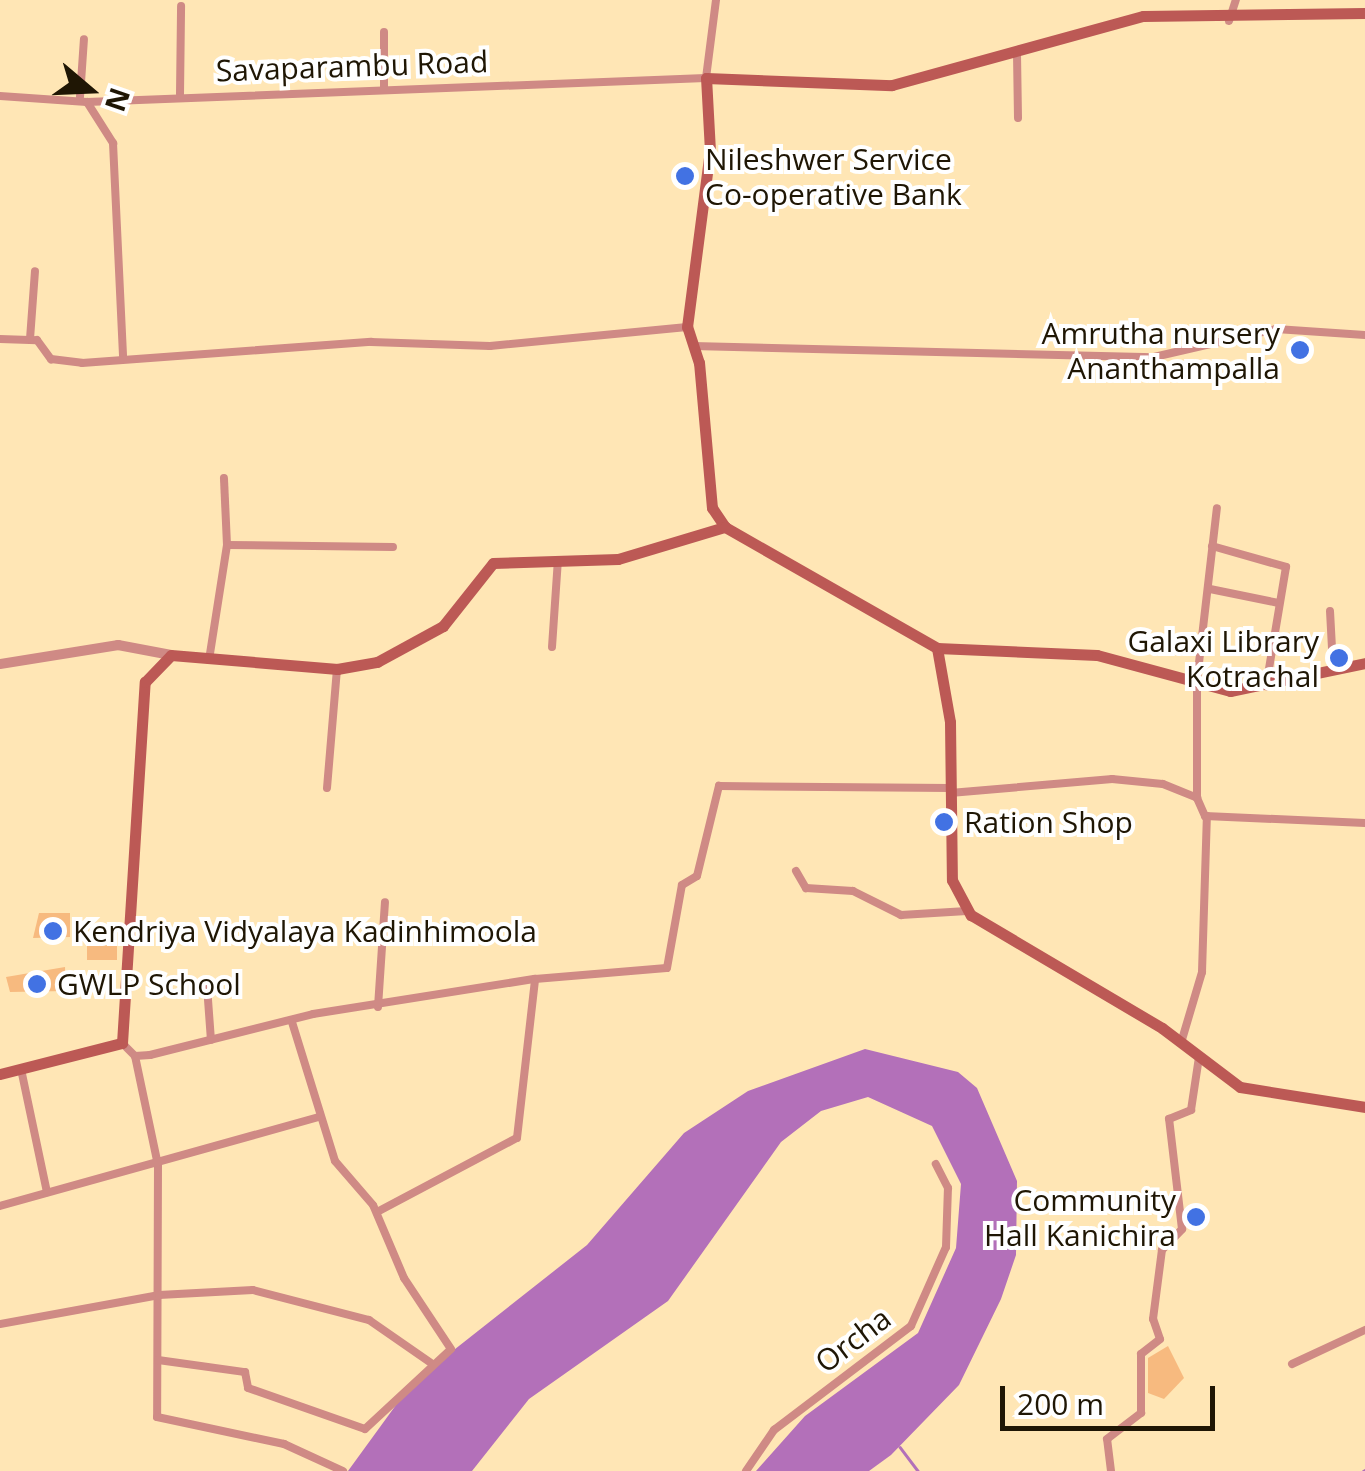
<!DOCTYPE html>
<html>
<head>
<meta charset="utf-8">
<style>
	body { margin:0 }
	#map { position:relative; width:1365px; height:1471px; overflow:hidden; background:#ffe6b5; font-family:"Open Sans",sans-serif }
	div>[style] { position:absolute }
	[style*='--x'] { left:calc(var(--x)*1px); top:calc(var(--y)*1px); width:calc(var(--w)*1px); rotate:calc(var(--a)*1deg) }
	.water>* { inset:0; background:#b370b9 }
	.stream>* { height:2.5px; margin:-1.25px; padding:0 1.25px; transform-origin:1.25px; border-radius:1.25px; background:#b370b9 }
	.building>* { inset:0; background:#f7ba7f; transform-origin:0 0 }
	.minor>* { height:8px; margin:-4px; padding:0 4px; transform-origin:4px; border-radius:4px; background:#cf8a85 }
	.tertiary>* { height:10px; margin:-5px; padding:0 5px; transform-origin:5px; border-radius:5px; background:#cf8a85 }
	.secondary>* { height:11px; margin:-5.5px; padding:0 5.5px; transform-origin:5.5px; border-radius:5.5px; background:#bc5955 }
	.dots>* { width:28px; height:28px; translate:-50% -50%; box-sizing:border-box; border:5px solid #fff; border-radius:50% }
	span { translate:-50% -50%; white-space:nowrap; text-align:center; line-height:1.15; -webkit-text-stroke:8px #fff; paint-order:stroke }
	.street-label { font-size:30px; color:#1f1604 }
	.poi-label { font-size:30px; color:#1f1604 }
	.left { translate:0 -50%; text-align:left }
	.right { translate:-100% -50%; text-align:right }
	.north { position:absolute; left:40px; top:40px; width:100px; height:100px; -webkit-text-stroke:8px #fff; paint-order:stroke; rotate:109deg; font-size:28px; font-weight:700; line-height:40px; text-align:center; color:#1f1604 }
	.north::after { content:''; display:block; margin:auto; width:35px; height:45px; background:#1f1604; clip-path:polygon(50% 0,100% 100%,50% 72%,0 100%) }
	.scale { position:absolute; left:1000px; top:1386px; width:215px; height:45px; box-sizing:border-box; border:5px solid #1f1604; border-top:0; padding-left:12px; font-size:30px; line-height:35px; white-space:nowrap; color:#1f1604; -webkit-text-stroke:8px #fff; paint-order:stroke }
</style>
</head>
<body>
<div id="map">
	<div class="water">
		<div style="clip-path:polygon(865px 1049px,958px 1072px,977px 1088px,1017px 1181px,1016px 1255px,1001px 1299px,959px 1385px,891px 1455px,869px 1471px,756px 1471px,805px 1416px,918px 1333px,956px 1248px,961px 1184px,932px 1126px,868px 1097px,821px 1111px,781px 1142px,668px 1301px,529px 1399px,472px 1471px,348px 1471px,412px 1383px,587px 1245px,684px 1133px,748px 1091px)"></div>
	</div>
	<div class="stream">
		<div style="--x:900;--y:1447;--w:30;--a:53"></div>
		<div style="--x:1363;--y:1471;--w:2;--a:-27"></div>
	</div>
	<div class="building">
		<div style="clip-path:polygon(39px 913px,70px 913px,70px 937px,33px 938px)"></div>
		<div style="left:117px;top:938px;width:22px;height:30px;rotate:90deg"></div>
		<div style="clip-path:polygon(65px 967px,66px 991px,10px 992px,6px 977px)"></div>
		<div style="clip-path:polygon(1168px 1346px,1184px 1378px,1164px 1399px,1148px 1393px,1148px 1358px)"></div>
	</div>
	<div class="minor">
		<div style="--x:1229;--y:21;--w:22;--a:-72"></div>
		<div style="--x:384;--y:32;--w:56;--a:90"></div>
		<div style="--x:1017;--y:54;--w:64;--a:89.1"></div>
		<div style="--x:180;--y:94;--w:88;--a:-89.3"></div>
		<div style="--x:0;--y:96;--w:87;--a:3.9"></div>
		<div style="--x:87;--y:102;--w:619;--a:-2.22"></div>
		<div style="--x:706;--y:78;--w:79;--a:-82.7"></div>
		<div style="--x:80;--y:97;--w:58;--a:-86.1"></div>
		<div style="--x:87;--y:102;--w:49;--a:57.6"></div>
		<div style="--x:113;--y:143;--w:213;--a:87.3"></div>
		<div style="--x:0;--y:339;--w:37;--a:2"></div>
		<div style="--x:37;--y:340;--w:24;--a:54"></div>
		<div style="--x:51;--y:359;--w:31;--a:7"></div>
		<div style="--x:82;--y:363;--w:290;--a:-4.2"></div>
		<div style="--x:371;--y:342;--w:119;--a:1.9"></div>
		<div style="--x:490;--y:346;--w:198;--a:-5.5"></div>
		<div style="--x:30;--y:339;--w:68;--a:-85.8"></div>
		<div style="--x:693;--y:346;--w:461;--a:1.4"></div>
		<div style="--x:1154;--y:357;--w:125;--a:-12.9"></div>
		<div style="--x:1276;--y:329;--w:89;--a:3.9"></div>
		<div style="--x:227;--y:545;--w:166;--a:0.7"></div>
		<div style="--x:1212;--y:546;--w:77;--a:15.8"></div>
		<div style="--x:1286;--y:567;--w:121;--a:99.5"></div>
		<div style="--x:1210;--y:589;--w:70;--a:11.5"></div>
		<div style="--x:1330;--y:611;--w:56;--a:86.9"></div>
		<div style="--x:552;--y:647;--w:87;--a:-86.1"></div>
		<div style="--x:209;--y:660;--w:116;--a:-81.1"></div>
		<div style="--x:227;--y:545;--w:67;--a:-92.6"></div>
		<div style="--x:327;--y:788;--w:119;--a:-85.2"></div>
		<div style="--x:950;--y:793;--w:163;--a:-4.9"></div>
		<div style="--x:1112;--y:779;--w:51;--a:5.6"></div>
		<div style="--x:1163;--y:784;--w:37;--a:22"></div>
		<div style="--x:1197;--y:798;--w:20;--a:66"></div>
		<div style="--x:1205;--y:816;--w:160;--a:2.5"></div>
		<div style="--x:1197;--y:798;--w:118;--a:-90"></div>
		<div style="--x:1197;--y:680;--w:173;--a:-83.4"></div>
		<div style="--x:796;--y:871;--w:20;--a:60"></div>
		<div style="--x:806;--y:888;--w:47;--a:3.7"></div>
		<div style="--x:853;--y:891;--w:54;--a:26.6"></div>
		<div style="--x:901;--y:915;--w:66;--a:-3.5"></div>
		<div style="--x:207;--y:986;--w:54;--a:85.8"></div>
		<div style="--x:378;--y:1007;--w:105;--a:-86.2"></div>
		<div style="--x:122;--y:1043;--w:18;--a:45"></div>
		<div style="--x:135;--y:1056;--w:15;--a:-4"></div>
		<div style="--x:150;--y:1055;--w:168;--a:-14.1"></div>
		<div style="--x:313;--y:1014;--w:225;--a:-9"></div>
		<div style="--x:1181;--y:1043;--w:74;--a:-73.5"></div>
		<div style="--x:1202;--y:972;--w:156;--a:-88.2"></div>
		<div style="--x:135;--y:1056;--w:111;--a:78.1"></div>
		<div style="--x:158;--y:1165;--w:252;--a:90.2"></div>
		<div style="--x:157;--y:1417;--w:130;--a:12"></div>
		<div style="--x:284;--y:1444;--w:65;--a:24.6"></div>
		<div style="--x:21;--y:1069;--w:126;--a:78.1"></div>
		<div style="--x:0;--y:1206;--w:330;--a:-15.6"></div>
		<div style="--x:377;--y:1212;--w:158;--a:-27.9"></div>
		<div style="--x:517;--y:1138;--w:160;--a:-83.5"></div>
		<div style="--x:535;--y:979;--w:132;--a:-4.8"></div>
		<div style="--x:667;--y:968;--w:84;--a:-79.8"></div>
		<div style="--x:682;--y:885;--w:17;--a:-31"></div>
		<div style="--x:697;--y:876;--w:93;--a:-76.3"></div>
		<div style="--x:719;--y:786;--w:231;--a:0.5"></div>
		<div style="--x:0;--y:1324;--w:162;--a:-10.3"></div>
		<div style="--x:159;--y:1295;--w:94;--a:-3"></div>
		<div style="--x:253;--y:1290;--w:120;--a:14.5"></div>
		<div style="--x:369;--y:1320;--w:75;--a:34.7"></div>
		<div style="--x:158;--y:1360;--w:88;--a:7.9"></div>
		<div style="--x:245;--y:1372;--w:16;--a:79"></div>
		<div style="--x:248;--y:1388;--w:124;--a:19.3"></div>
		<div style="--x:365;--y:1429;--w:117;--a:-42.9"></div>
		<div style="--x:451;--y:1349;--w:85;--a:-123.5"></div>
		<div style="--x:404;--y:1278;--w:79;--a:-113"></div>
		<div style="--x:373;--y:1205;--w:58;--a:-130.8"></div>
		<div style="--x:335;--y:1161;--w:145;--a:-107.2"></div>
		<div style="--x:1292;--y:1364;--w:81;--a:-25"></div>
		<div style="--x:746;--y:1471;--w:50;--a:-55.7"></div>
		<div style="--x:774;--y:1430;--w:172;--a:-37.2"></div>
		<div style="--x:911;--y:1326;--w:86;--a:-66.1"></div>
		<div style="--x:946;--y:1247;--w:59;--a:-88.1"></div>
		<div style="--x:948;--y:1188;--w:27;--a:-117"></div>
		<div style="--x:1111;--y:1471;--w:32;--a:-97"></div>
		<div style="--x:1107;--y:1439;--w:43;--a:-37.4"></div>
		<div style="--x:1141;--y:1413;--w:59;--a:-90"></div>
		<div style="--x:1141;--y:1354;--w:24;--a:-38"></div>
		<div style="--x:1160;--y:1339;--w:21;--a:-109"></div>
		<div style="--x:1153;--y:1319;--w:70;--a:-82.6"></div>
		<div style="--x:1162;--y:1250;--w:29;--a:-46"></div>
		<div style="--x:1182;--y:1229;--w:111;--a:-96.7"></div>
		<div style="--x:1169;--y:1119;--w:24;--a:-22"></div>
		<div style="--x:1191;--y:1110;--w:54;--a:-81.4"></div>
	</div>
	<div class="tertiary">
		<div style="--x:0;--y:664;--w:120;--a:-9.1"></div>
		<div style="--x:118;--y:645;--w:54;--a:10.7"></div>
	</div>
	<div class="secondary">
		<div style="--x:725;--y:527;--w:23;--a:-124"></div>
		<div style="--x:712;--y:508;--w:146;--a:-95.1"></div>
		<div style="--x:699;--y:363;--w:38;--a:-108"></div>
		<div style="--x:687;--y:327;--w:177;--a:-82.6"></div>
		<div style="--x:710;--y:151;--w:73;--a:-93.1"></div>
		<div style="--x:706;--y:78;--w:186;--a:2.2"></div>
		<div style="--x:892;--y:85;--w:260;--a:-15.4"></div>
		<div style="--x:1143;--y:16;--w:222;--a:-0.8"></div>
		<div style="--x:937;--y:648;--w:75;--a:80"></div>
		<div style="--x:950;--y:722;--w:158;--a:89.3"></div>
		<div style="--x:952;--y:880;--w:40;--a:62"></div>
		<div style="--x:971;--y:915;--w:222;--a:30.6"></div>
		<div style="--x:1162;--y:1028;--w:98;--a:37.1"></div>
		<div style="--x:1240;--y:1087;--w:127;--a:9.1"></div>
		<div style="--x:937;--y:648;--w:160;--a:2.5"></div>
		<div style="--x:1097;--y:655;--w:138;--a:15.1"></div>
		<div style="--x:1230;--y:691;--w:138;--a:-11.7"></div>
		<div style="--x:0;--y:1074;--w:126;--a:-14.3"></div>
		<div style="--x:122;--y:1043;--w:362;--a:-86.4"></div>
		<div style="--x:145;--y:682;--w:37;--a:-46"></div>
		<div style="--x:171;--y:655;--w:167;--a:4.8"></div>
		<div style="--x:337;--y:669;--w:41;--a:-9.9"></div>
		<div style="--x:377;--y:662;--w:75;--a:-28.6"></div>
		<div style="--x:443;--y:626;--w:80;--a:-51.6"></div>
		<div style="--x:493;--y:563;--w:125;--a:-1.8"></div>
		<div style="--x:618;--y:559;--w:112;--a:-16.7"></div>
		<div style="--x:725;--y:527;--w:244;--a:29.7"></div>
	</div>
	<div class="dots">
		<div style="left:685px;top:176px;background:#4272e3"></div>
		<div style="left:1300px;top:350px;background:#4272e3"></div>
		<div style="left:1339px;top:658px;background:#4272e3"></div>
		<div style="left:944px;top:822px;background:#4272e3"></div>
		<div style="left:53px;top:931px;background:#4272e3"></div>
		<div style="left:37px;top:984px;background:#4272e3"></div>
		<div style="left:1196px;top:1217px;background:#4272e3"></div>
	</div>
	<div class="street-label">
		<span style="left:352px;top:66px;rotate:-2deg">Savaparambu Road</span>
		<span style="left:853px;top:1340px;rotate:-37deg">Orcha</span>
	</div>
	<div class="poi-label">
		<span class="left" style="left:705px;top:176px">Nileshwer Service<br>Co-operative Bank</span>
		<span class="right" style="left:1280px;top:350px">Amrutha nursery<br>Ananthampalla</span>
		<span class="right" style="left:1319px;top:658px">Galaxi Library<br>Kotrachal</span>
		<span class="left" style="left:964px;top:822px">Ration Shop</span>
		<span class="left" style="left:73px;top:931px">Kendriya Vidyalaya Kadinhimoola</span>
		<span class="left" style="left:57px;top:984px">GWLP School</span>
		<span class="right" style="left:1176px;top:1217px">Community<br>Hall Kanichira</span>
	</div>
	<div class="north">N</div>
	<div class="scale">200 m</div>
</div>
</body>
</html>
